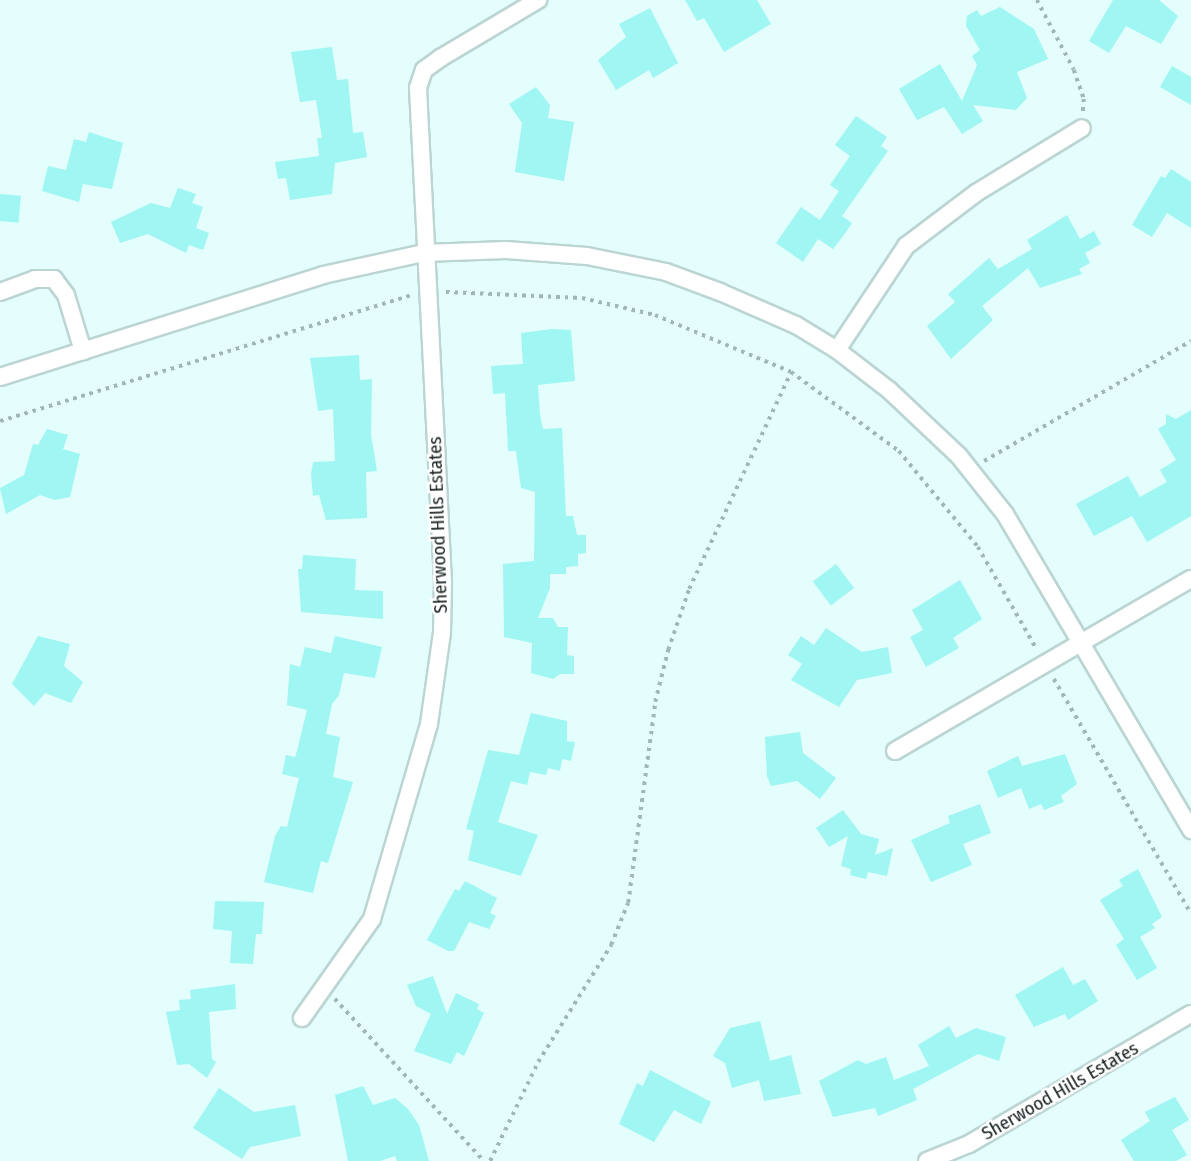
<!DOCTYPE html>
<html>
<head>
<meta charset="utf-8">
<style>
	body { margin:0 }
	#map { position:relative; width:1191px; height:1161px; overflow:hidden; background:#e3fefc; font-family:"Fira Sans Condensed",sans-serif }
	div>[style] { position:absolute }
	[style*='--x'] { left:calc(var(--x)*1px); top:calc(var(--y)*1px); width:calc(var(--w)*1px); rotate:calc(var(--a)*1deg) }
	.building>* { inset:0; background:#9ff6f2; transform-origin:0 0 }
	.path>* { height:3.5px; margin-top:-1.75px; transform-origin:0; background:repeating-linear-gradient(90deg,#a1b7b5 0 3.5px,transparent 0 8.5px) }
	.roads { filter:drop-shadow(2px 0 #bbd5d3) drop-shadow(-2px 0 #bbd5d3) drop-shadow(0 2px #bbd5d3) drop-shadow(0 -2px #bbd5d3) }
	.minor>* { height:16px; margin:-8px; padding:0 8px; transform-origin:8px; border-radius:8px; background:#fff }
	span { translate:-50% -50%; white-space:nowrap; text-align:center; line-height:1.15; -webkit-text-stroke:5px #fff; paint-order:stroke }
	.street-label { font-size:19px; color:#172120 }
</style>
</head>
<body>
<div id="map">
	<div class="building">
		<div style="clip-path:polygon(685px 0,757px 0,771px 24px,724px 52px,704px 18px,697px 21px)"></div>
		<div style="clip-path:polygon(1113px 0,1159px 0,1178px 16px,1161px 44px,1126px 26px,1109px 53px,1089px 41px)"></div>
		<div style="clip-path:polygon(1000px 7px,1034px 29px,1048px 59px,1017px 72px,1027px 98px,1016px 110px,973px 105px,983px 121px,962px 134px,944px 107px,917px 120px,899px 89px,940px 64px,962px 101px,977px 65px,972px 56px,980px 50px,966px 26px,967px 16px,977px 10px,981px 16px)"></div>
		<div style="clip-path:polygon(650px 8px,678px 63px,653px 78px,649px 70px,616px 90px,598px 60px,626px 37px,619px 24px)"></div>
		<div style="clip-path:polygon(332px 47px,337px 80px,348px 79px,353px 133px,363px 132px,367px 157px,335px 163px,332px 194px,290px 200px,286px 178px,278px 179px,275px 162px,319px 156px,317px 138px,322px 138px,316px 100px,300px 102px,291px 52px)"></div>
		<div style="clip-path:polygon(1172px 66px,1191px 77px,1191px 105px,1160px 87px)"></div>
		<div style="clip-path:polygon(536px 87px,550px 105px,548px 118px,574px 122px,564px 181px,515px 172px,522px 123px,509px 104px)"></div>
		<div style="clip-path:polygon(856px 116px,887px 137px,881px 146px,888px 151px,842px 216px,852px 223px,844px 235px,833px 249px,818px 239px,803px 262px,776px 243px,801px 207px,820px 220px,839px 191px,830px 185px,850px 156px,835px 145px)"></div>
		<div style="clip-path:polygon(89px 132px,123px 143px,112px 189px,83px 184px,79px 202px,42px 191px,48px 166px,66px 170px,74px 139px,86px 142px)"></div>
		<div style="clip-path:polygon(1171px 169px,1191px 182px,1191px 228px,1167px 213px,1152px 237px,1132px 225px,1161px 176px,1165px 178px)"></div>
		<div style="clip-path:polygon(178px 188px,196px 194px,192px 203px,203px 207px,196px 228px,209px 233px,203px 250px,189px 245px,186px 253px,148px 234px,120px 243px,111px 222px,151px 203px,170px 208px)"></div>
		<div style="left:0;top:194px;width:21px;height:27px;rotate:5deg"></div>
		<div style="clip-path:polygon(1067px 215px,1080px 239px,1094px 231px,1101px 244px,1085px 253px,1090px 263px,1079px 269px,1082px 274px,1040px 288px,1028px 268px,982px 306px,993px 320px,951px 359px,927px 326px,955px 302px,948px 294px,989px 258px,998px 269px,1032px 249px,1027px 240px)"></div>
		<div style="clip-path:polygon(552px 329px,571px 330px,575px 381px,538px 385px,540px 415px,543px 429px,562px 428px,566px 516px,573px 516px,577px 535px,586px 535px,586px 553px,578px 554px,578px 566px,566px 567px,566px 574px,550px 574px,550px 588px,538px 618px,553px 618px,558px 627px,568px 627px,567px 655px,574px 656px,574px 674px,560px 674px,553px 679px,531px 673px,532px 643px,504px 637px,503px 564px,534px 561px,535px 492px,521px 488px,516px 451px,508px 451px,505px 393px,493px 394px,491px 366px,523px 364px,521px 333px)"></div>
		<div style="clip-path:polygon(359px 355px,360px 380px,372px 379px,371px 435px,377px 471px,366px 472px,367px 518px,326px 520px,319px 495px,313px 496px,311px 474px,313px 462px,335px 461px,333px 409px,318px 411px,310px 358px)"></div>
		<div style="clip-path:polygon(1191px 410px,1191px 516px,1147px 542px,1132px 516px,1094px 536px,1076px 504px,1128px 476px,1140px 497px,1167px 482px,1160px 470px,1176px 460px,1158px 429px,1166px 424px,1166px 414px,1176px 419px)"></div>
		<div style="clip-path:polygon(47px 429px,68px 435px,63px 449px,80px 454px,70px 497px,55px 500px,40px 495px,6px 514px,0 488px,24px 475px,33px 444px,38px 445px)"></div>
		<div style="clip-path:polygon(303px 555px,356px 559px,355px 590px,383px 591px,383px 619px,301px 612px,298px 569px,302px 569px)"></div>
		<div style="left:836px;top:564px;width:30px;height:29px;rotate:53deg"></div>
		<div style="clip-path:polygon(960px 580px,982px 619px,953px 638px,959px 648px,926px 667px,910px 637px,923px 630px,912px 610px)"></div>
		<div style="clip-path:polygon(826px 628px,862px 652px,888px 647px,892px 673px,857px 680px,839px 707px,791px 680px,802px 664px,788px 655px,801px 636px,814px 645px)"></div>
		<div style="clip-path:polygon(38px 636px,70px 644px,64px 666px,83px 682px,71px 703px,45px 693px,34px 706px,12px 684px)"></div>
		<div style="clip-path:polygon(335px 636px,382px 647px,375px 678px,344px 673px,339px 695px,332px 704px,326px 734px,340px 737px,333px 777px,353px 782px,328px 863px,321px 861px,313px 893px,264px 882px,275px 836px,281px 826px,287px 827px,299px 778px,282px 774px,286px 755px,295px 757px,297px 751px,307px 710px,287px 705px,290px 664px,300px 667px,305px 647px,331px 653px)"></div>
		<div style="clip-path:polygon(531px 713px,567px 721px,567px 741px,575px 742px,571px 761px,562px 759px,560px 771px,548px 768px,546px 775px,530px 772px,527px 785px,511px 781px,498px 822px,538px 835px,521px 876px,468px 860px,474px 831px,466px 829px,488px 750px,519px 755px)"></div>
		<div style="clip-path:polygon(800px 732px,803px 753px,836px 778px,820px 799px,797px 781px,771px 786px,767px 776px,765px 737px)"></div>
		<div style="clip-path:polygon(1065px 754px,1077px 784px,1061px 796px,1064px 802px,1044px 810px,1041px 804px,1029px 809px,1021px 788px,998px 798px,987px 771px,1018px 756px,1022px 766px)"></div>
		<div style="clip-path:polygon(980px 804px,991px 833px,963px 844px,972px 865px,931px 882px,911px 840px,950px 823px,948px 816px)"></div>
		<div style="clip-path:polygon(843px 810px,861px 834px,879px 839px,875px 855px,893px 848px,887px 876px,868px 872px,866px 879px,850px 875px,851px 869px,841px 866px,848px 836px,829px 847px,816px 828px)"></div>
		<div style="clip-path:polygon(1138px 869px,1162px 917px,1152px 924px,1155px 928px,1140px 937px,1157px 968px,1137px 980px,1116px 945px,1124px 939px,1100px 900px,1123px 886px,1119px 880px)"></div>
		<div style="clip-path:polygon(465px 881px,497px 898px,490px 913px,496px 916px,489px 929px,469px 922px,454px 951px,448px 951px,427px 940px,455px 889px,459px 891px)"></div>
		<div style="clip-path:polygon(215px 901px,264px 902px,262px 934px,256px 934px,253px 964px,230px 963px,232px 931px,213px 929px)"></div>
		<div style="clip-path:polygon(1063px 967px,1073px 985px,1085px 979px,1098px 1001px,1068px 1020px,1065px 1014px,1034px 1027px,1015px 995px)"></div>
		<div style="clip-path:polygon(433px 976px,447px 1014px,456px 993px,479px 1004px,477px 1009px,484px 1013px,464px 1056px,457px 1052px,451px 1064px,414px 1051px,431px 1014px,416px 1006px,407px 985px)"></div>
		<div style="clip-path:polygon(235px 984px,236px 1009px,209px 1012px,212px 1059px,216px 1062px,207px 1078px,189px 1064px,177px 1065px,166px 1012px,180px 1010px,179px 1000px,191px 999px,190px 990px)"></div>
		<div style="clip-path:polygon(760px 1021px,770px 1061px,791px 1055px,801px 1094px,764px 1101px,759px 1080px,732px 1088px,725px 1063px,713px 1056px,730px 1028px)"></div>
		<div style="clip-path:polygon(949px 1026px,956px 1038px,976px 1028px,1006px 1037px,999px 1061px,978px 1054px,913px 1089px,917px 1100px,878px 1116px,875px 1108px,833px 1117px,819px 1081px,858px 1060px,866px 1064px,886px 1057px,894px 1080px,929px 1066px,918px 1045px)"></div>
		<div style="clip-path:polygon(650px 1070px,711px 1102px,701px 1124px,674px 1110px,654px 1142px,619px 1124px,637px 1083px,643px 1086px)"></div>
		<div style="clip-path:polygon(363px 1086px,373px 1105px,395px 1098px,408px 1109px,419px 1125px,429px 1161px,397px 1161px,395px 1156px,380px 1161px,348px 1161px,335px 1095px)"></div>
		<div style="clip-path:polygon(219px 1088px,254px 1112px,295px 1105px,301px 1136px,250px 1147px,242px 1159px,193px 1128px)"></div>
		<div style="clip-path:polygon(1175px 1097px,1189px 1120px,1172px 1130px,1187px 1155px,1176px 1161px,1134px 1161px,1121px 1140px,1150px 1121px,1145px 1112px)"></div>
	</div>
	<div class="path">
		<div style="--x:1037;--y:0;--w:79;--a:62.1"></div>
		<div style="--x:1074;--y:70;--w:31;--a:71"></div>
		<div style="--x:1084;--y:99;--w:14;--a:94"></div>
		<div style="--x:446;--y:292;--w:136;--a:2.5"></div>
		<div style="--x:582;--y:298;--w:75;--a:13.1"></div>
		<div style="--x:655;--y:315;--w:147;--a:22.7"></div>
		<div style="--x:791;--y:372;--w:134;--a:36.2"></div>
		<div style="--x:899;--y:451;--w:124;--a:50.5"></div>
		<div style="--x:978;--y:547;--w:116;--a:60.1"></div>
		<div style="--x:0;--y:421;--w:432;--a:-17"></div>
		<div style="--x:984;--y:461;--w:239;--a:-30.1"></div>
		<div style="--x:1054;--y:679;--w:271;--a:59.7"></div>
		<div style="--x:335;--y:999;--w:220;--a:47.4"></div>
		<div style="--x:490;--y:1161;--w:110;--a:-64.1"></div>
		<div style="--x:538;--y:1062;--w:138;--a:-58"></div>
		<div style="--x:611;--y:945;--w:45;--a:-68"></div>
		<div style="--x:628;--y:903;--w:203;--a:-82.3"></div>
		<div style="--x:655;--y:702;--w:54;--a:-76"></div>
		<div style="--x:668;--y:650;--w:65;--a:-71"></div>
		<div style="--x:689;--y:589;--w:240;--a:-64.8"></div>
	</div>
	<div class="roads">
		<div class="minor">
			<div style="--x:0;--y:292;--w:37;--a:-20"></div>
			<div style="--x:35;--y:279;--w:19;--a:0"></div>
			<div style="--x:54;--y:279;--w:20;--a:53"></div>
			<div style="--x:66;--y:295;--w:59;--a:73.1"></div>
			<div style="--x:837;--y:350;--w:125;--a:-56.4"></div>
			<div style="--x:906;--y:246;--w:88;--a:-37.1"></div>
			<div style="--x:976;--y:193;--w:124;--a:-31.5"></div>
			<div style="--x:0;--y:377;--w:339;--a:-17.5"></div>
			<div style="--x:323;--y:275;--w:103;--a:-12.3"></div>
			<div style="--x:424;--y:253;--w:82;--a:-2.1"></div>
			<div style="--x:506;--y:250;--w:81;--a:4.2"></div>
			<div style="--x:587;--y:256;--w:81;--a:11.4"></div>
			<div style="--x:666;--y:272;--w:58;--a:20.3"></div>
			<div style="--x:720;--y:292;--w:83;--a:23.5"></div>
			<div style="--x:796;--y:325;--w:48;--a:31.4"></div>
			<div style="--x:837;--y:350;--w:66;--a:37.6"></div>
			<div style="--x:889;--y:390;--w:96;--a:43.3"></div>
			<div style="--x:959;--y:456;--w:74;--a:51.6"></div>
			<div style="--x:1005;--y:514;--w:367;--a:59.5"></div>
			<div style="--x:895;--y:751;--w:342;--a:-30.2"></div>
			<div style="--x:302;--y:1018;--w:121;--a:-54.7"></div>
			<div style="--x:372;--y:919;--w:203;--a:-73.7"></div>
			<div style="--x:429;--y:724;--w:92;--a:-81.9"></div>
			<div style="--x:442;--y:633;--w:51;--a:-88.9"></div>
			<div style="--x:443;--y:582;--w:495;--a:-92.9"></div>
			<div style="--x:418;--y:88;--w:19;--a:-72"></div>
			<div style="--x:424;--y:70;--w:22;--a:-36"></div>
			<div style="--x:442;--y:57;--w:112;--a:-30.7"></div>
			<div style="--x:927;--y:1161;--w:45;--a:-22"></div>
			<div style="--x:969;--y:1144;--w:257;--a:-30.4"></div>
		</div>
	</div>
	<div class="street-label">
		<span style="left:438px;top:525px;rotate:-92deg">Sherwood Hills Estates</span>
		<span style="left:1060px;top:1091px;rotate:-30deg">Sherwood Hills Estates</span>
	</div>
</div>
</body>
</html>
